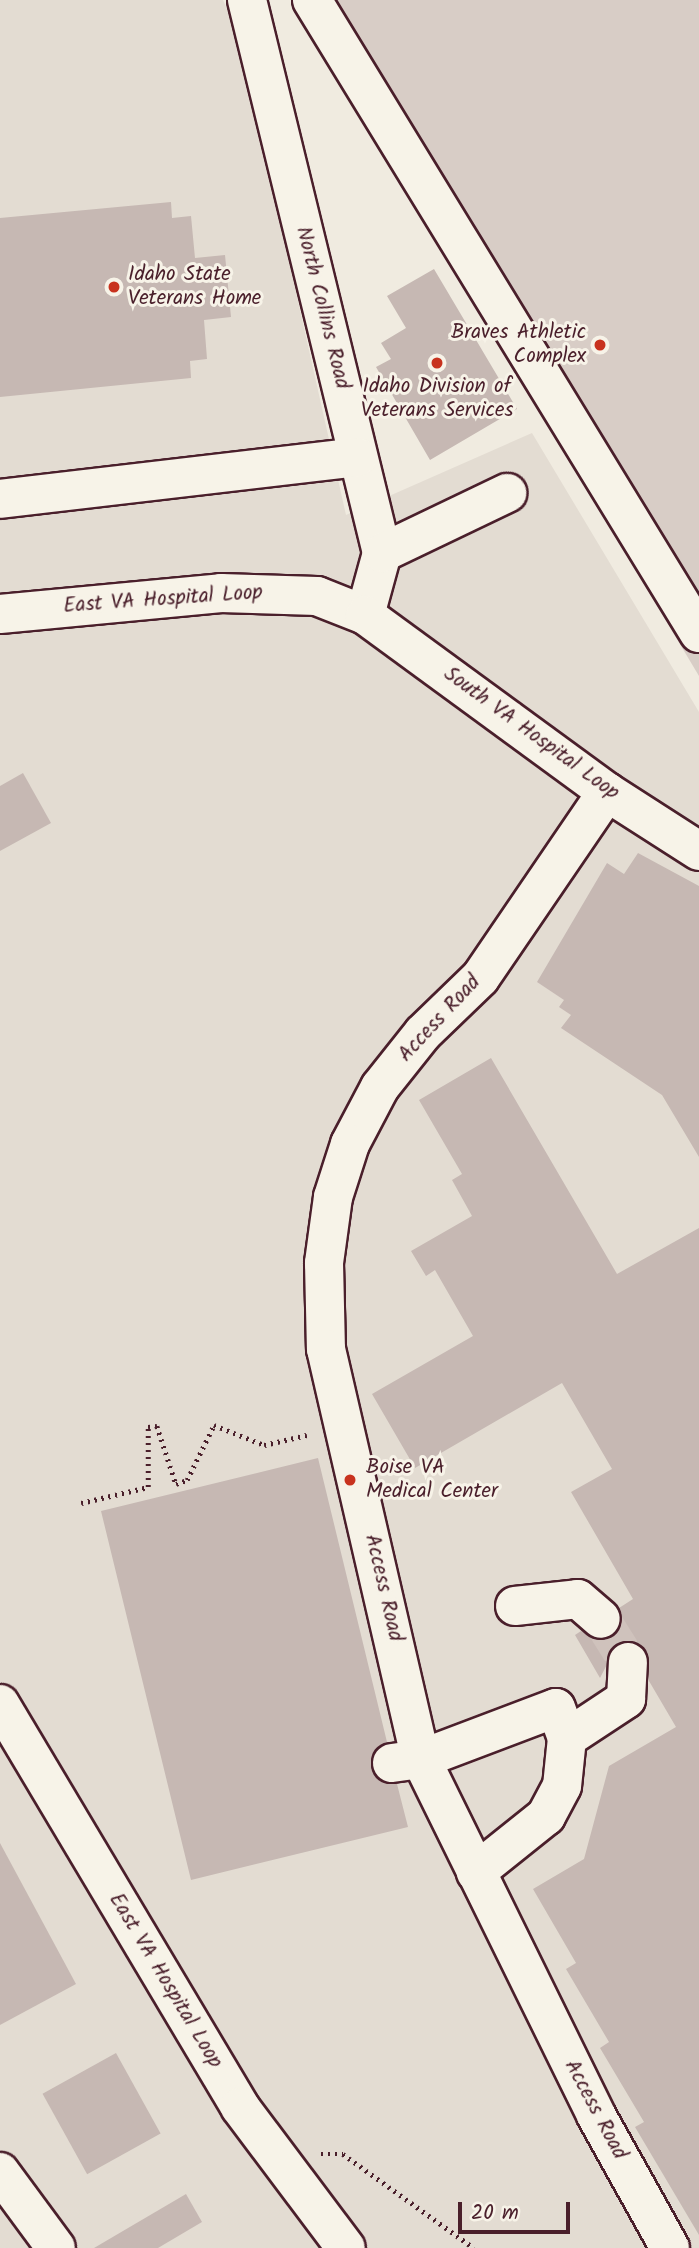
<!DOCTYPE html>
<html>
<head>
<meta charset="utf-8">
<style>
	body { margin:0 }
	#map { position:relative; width:699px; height:2248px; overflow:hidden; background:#f0ebe0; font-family:Kalam,sans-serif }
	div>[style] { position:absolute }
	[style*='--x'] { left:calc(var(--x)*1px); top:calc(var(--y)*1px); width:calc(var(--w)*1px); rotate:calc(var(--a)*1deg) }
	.built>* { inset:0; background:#e3dcd2 }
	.green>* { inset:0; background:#d8cdc6 }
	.building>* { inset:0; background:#c6b8b3; transform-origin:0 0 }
	.minor-tunnel>* { height:38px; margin-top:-19px; transform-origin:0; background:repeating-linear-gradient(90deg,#cfc2bc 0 38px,transparent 0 57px) }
	.path>* { height:4.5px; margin-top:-2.25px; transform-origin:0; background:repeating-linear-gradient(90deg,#4a1f2b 0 2px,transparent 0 7px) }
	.roads { filter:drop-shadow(2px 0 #4a1f2b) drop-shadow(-2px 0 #4a1f2b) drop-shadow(0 2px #4a1f2b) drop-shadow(0 -2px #4a1f2b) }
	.minor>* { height:38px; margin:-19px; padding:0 19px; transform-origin:19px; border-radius:19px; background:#f7f3e8 }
	.dots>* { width:19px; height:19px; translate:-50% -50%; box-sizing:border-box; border:4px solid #f7f3e8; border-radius:50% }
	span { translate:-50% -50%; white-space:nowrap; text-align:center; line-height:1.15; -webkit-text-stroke:6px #f7f3e8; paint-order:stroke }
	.poi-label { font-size:21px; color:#4a1f2b }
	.left { translate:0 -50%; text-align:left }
	.right { translate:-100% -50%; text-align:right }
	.street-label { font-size:21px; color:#4a1f2b }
	.scale { position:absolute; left:458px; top:2202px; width:112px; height:32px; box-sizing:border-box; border:4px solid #4a1f2b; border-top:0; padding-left:9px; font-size:21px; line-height:24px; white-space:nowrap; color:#4a1f2b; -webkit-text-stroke:5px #f7f3e8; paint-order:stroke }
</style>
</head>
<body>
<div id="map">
	<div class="built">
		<div style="clip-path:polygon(0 0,223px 0,238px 34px,346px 515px,532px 433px,699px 712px,699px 2248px,0 2248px)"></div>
	</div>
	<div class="green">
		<div style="clip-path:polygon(325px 0,699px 0,699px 676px,303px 14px)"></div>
	</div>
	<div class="building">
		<div style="clip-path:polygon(171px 202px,172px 218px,191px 216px,195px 258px,225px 255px,231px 317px,204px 320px,207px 359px,190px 361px,191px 378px,0 397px,0 218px)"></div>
		<div style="clip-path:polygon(434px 269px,517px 409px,430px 460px,376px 367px,391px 359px,381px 343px,406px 328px,387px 296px)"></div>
		<div style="clip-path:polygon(23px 773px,51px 823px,0 851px,0 786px)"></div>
		<div style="clip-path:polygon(638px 853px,699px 886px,699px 1157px,662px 1095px,561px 1028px,571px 1015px,559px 1007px,564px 1000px,537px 982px,607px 863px,624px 874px)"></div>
		<div style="clip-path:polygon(491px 1058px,617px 1274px,699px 1228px,699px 2235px,635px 2127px,644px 2122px,600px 2048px,609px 2042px,566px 1969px,576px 1963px,533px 1889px,584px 1859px,609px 1766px,676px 1727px,649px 1681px,648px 1653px,640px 1644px,618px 1643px,600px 1678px,575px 1635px,581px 1631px,596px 1640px,609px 1639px,622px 1624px,619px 1608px,633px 1599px,571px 1492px,612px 1469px,562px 1383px,415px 1468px,372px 1394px,473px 1336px,435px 1270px,426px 1276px,411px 1251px,472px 1216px,452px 1180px,462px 1174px,419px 1100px)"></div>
		<div style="clip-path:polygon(318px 1458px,387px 1742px,372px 1754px,371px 1767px,383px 1783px,397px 1784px,408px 1827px,191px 1880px,101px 1511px)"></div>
		<div style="clip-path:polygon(0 1843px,76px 1984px,0 2025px)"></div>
		<div style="left:116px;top:2053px;width:92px;height:84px;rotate:61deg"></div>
		<div style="clip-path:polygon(186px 2194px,202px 2222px,158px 2248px,94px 2248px)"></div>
	</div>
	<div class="minor-tunnel">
		<div style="--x:601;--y:1619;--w:51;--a:57.9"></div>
	</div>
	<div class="path">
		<div style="--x:81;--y:1503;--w:69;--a:-13.4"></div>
		<div style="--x:148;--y:1487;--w:60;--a:-90"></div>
		<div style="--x:148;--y:1427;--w:9;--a:-6"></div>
		<div style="--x:157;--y:1426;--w:61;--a:71.9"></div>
		<div style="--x:176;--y:1484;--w:12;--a:-20"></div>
		<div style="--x:187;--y:1480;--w:61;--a:-63.9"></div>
		<div style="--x:214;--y:1425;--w:54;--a:21.8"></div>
		<div style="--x:264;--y:1445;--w:44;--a:-13.1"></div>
		<div style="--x:321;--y:2154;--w:22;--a:0"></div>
		<div style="--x:343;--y:2154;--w:161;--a:35.7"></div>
	</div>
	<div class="roads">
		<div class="minor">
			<div style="--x:247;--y:0;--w:569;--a:76.28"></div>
			<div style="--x:382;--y:553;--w:64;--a:105.3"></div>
			<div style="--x:312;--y:0;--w:742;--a:58.56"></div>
			<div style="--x:0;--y:499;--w:360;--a:-6.7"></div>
			<div style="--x:382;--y:553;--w:139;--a:-25.6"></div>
			<div style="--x:0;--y:614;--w:222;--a:-5.4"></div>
			<div style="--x:221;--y:593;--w:96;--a:1.8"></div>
			<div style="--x:317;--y:596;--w:52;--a:21.6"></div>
			<div style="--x:365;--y:615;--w:300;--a:36.2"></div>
			<div style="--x:607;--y:792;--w:109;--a:32.7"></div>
			<div style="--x:607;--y:792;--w:225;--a:124.3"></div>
			<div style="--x:480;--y:978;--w:79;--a:136"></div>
			<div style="--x:423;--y:1033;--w:69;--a:128.5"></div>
			<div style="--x:380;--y:1087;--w:64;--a:117.8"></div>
			<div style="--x:350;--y:1144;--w:56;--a:107.8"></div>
			<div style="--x:333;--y:1197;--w:67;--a:97.8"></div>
			<div style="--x:324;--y:1263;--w:86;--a:88.7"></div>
			<div style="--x:326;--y:1349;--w:421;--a:77"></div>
			<div style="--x:421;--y:1759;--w:397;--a:63.8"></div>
			<div style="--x:596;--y:2115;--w:152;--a:60.9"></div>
			<div style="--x:515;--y:1606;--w:63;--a:-6.3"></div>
			<div style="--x:578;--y:1599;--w:30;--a:41"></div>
			<div style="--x:0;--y:1704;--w:469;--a:59.2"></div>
			<div style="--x:240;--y:2107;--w:176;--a:53.1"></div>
			<div style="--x:567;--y:1738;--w:71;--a:-33.5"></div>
			<div style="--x:626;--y:1699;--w:37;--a:-87"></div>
			<div style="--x:392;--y:1763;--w:29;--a:-8"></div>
			<div style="--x:421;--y:1759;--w:144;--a:-20.7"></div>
			<div style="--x:556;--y:1708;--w:32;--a:70"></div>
			<div style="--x:567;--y:1738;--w:48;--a:95.9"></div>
			<div style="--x:562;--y:1786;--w:34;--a:118"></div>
			<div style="--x:546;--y:1816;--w:90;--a:141.3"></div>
			<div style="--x:0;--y:2172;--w:94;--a:53.6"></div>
		</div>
	</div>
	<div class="dots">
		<div style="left:114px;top:287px;background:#c8321e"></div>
		<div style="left:600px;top:345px;background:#c8321e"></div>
		<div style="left:437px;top:363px;background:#c8321e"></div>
		<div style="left:350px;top:1480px;background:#c8321e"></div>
	</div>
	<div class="poi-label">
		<span class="left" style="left:128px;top:287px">Idaho State<br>Veterans Home</span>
		<span class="right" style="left:586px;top:345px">Braves Athletic<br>Complex</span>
		<span style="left:437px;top:399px">Idaho Division of<br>Veterans Services</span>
		<span class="left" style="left:366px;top:1480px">Boise VA<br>Medical Center</span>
	</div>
	<div class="street-label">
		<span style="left:322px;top:308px;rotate:76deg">North Collins Road</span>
		<span style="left:163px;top:600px;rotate:-4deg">East VA Hospital Loop</span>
		<span style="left:531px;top:734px;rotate:36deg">South VA Hospital Loop</span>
		<span style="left:440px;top:1019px;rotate:-47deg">Access Road</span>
		<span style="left:383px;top:1588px;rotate:77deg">Access Road</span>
		<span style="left:165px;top:1981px;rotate:59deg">East VA Hospital Loop</span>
		<span style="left:595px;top:2110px;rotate:62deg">Access Road</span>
	</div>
	<div class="scale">20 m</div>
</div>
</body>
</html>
